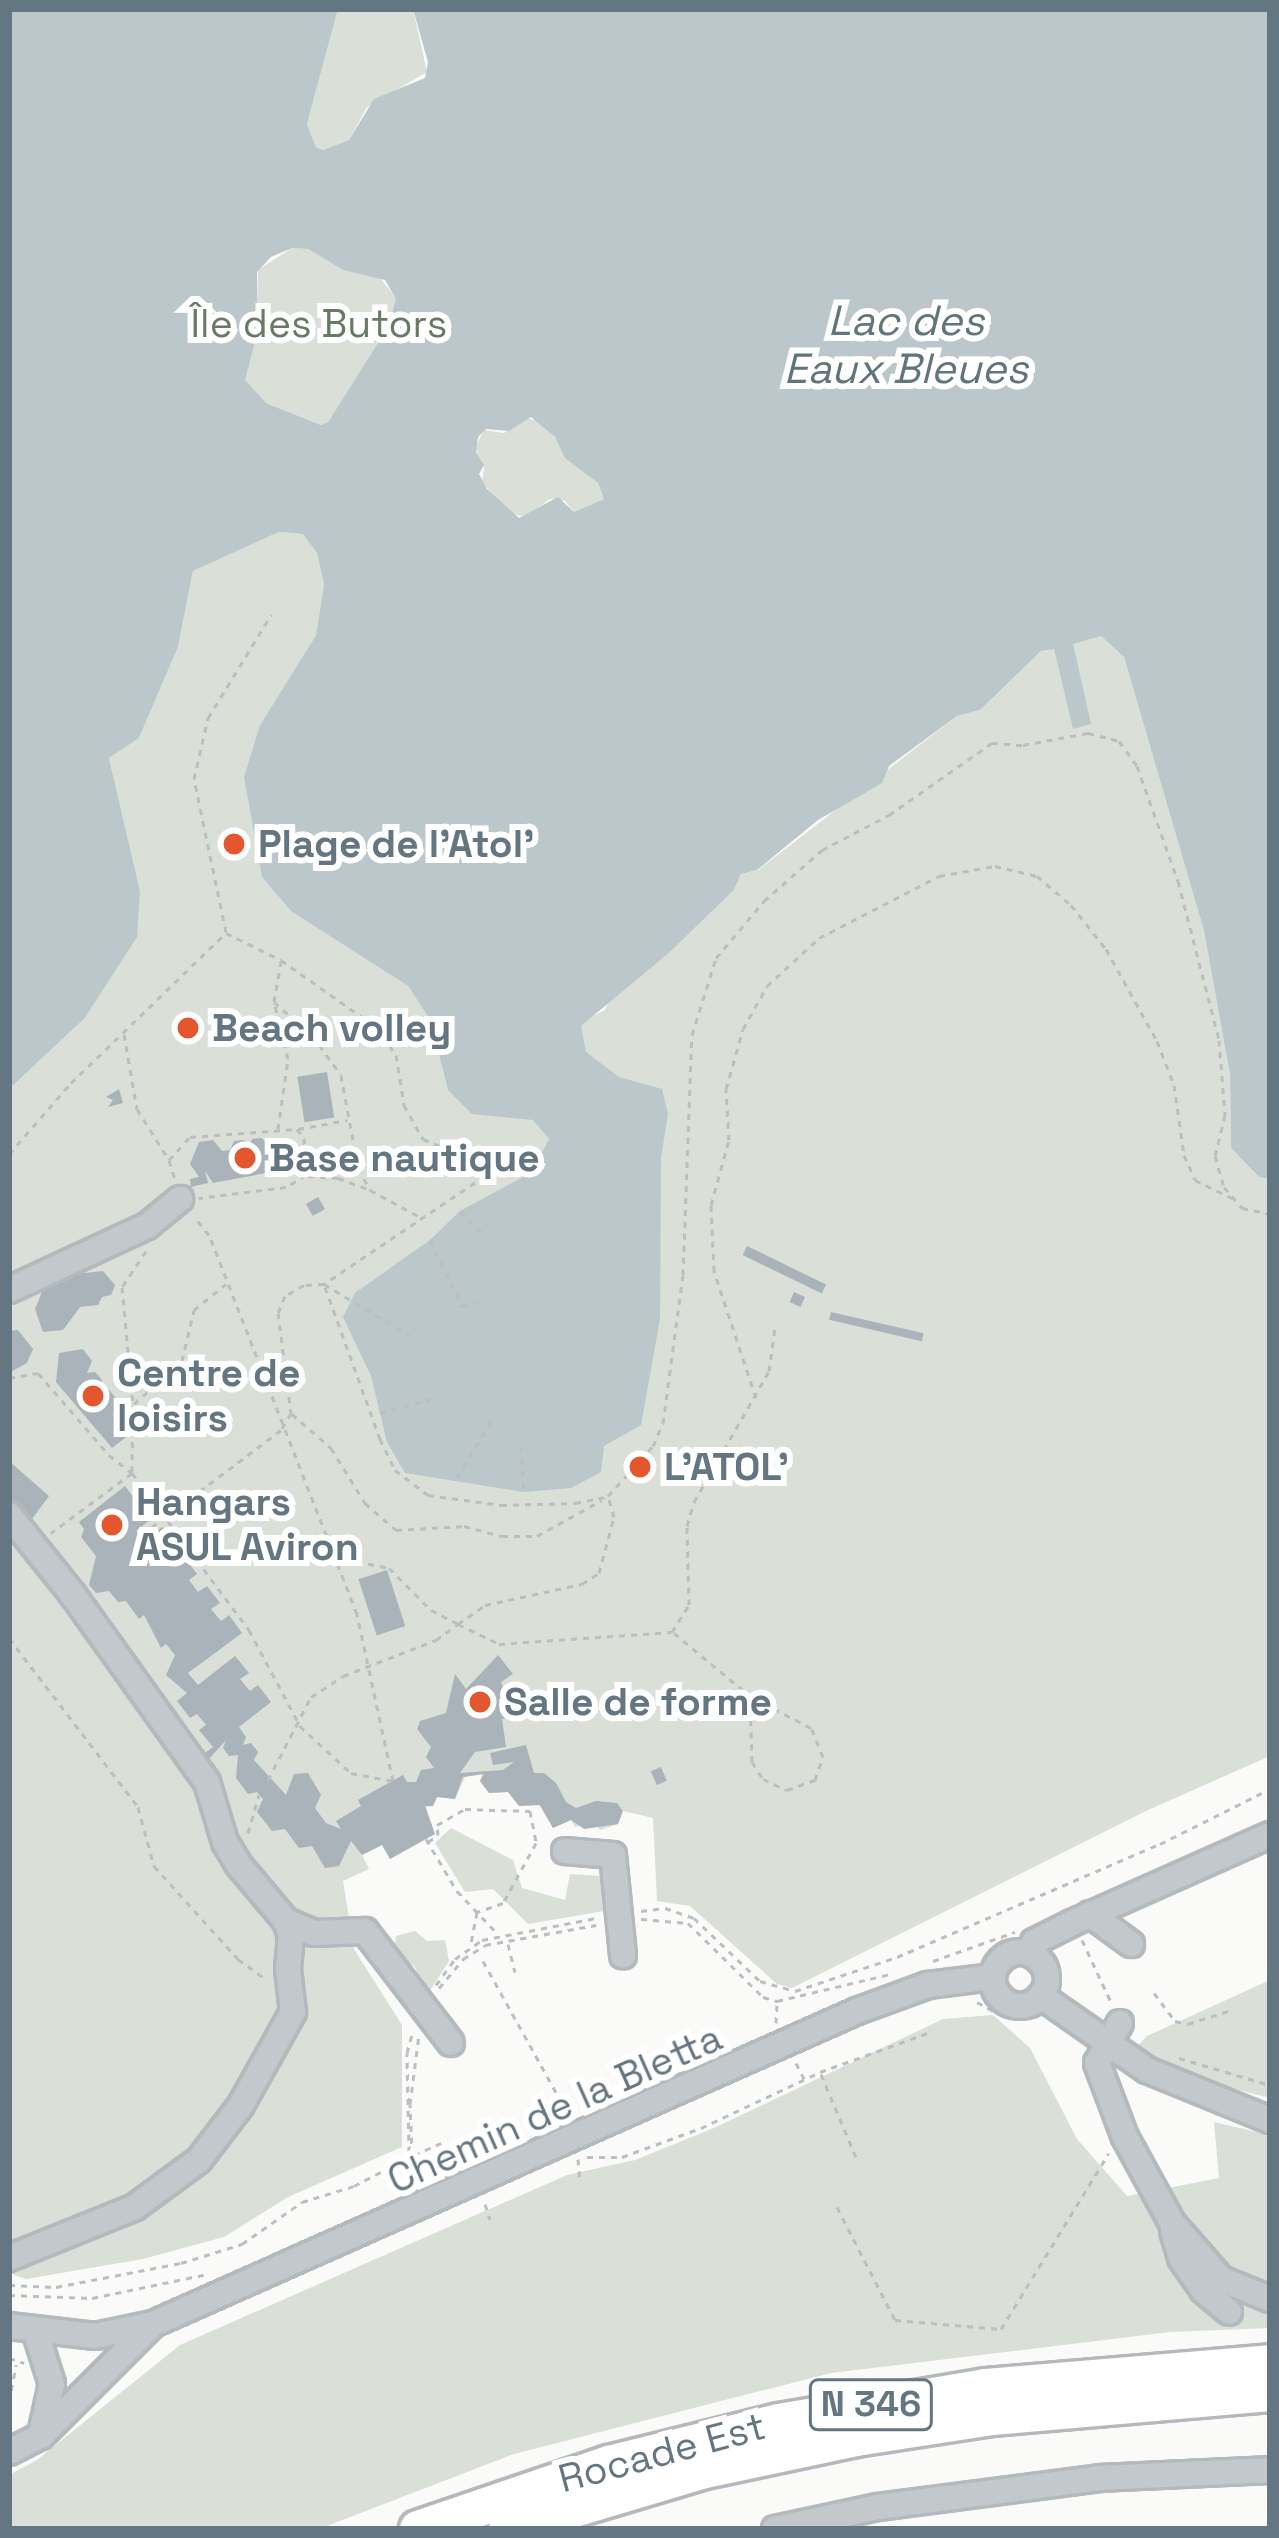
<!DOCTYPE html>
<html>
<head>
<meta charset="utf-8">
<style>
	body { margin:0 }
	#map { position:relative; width:1279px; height:2538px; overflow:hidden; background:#fafaf8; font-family:"Space Grotesk",sans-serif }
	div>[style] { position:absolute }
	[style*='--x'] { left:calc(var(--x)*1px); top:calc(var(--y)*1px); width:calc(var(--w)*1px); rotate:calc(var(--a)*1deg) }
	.green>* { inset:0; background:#dadfd7 }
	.water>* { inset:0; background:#bbc7cb }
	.building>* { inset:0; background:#aab3b9; transform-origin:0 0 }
	.path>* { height:3px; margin-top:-1.5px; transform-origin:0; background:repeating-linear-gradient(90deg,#bbbfc2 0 6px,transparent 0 12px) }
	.roads { filter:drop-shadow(3px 0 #b4b9bd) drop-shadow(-3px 0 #b4b9bd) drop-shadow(0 3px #b4b9bd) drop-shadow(0 -3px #b4b9bd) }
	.minor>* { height:24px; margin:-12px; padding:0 12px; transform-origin:12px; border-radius:12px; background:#c3c8cc }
	.minor>.ring { margin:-12px; padding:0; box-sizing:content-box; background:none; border:24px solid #c3c8cc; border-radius:50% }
	.highway>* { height:36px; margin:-18px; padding:0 18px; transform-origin:18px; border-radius:18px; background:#fff }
	.dots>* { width:33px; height:33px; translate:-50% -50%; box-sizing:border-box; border:6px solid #fff; border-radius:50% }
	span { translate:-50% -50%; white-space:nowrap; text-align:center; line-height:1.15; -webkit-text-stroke:12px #fff; paint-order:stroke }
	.shield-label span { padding:3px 9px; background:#fff; border:3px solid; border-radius:9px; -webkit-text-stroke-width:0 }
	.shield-label { font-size:36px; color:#657683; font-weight:700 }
	.park-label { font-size:39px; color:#687a64 }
	.poi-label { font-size:39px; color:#657683; font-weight:700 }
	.left { translate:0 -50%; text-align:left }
	.street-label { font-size:39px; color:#657683 }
	.water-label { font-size:42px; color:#60757c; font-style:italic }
	.frame { position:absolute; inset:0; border:12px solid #657683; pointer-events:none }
</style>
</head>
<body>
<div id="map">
	<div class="green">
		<div style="clip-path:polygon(338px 9px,413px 9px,427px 72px,367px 107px,349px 140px,323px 150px,316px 147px,307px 124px)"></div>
		<div style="clip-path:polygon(292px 248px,308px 249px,343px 270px,380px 278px,397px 299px,388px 327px,328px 422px,321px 425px,266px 403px,244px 380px,258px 330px,258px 270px)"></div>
		<div style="clip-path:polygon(527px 418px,539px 421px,598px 483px,604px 499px,574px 512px,565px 501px,550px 499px,525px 517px,509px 513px,482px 482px,484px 467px,475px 448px,484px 430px,504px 433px)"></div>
		<div style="clip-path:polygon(279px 532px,304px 534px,317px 553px,324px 584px,316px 635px,260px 725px,292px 912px,408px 986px,430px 1020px,448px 1090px,605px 1010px,610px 998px,670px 952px,734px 890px,741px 874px,758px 870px,957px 716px,980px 710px,1041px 651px,1054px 648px,1073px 728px,1072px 644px,1101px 636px,1124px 657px,1204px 931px,1230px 1075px,1231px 1148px,1259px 1177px,1270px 1179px,1270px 1756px,1148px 1810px,792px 1988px,777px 1984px,690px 1906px,657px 1901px,653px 1818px,623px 1811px,618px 1824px,600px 1830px,595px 1823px,575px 1827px,571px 1820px,553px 1828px,539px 1805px,519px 1806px,508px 1792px,489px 1793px,480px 1781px,482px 1774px,465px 1777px,455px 1799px,437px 1797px,433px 1806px,426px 1807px,435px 1834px,390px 1859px,382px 1845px,362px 1855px,369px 1869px,343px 1881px,354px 1949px,402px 2025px,402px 2147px,288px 2197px,224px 2237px,143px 2259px,26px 2279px,9px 2273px,9px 1089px,84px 1019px,140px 891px,109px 758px,139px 738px,178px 647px,193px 571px)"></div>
		<div style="clip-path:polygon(451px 1828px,513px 1860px,522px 1888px,565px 1900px,570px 1874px,601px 1876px,604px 1911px,528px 1924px,493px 1889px,465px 1892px,435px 1843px)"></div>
		<div style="clip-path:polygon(415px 1931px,427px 1941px,445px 1940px,449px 1961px,426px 1997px,415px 1967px,394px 1951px,396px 1936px)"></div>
		<div style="clip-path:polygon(1270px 1980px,1270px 2098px,1211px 2083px,1135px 2049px,1147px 2036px)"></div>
		<div style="clip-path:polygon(993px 2015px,1030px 2048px,1077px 2139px,1127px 2196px,1219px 2178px,1214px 2122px,1270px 2135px,1270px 2328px,1170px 2332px,831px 2373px,514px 2454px,319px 2529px,9px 2529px,9px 2475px,37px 2460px,180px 2345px,567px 2175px,635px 2160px,714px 2128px,943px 2019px)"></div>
	</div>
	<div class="water">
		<div style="clip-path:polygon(evenodd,9px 9px,338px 9px,307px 124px,316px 147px,323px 150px,349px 140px,374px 99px,425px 78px,428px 62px,413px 9px,1270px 9px,1270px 1179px,1259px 1177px,1231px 1148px,1230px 1075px,1204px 931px,1124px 657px,1101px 636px,1073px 644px,1091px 724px,1073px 729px,1054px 649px,1041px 651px,980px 710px,957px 716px,889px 766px,882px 783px,818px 820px,757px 870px,741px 874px,734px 890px,670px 952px,581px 1026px,586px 1052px,619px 1077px,662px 1089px,668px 1114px,661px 1158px,660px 1319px,641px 1425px,604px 1446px,601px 1472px,571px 1488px,524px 1492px,405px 1473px,387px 1442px,371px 1376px,343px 1317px,355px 1293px,430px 1240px,460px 1211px,532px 1172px,549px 1139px,533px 1120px,472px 1114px,448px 1090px,430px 1020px,408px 986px,292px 912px,262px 877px,244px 777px,260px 725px,316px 635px,324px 584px,317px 553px,303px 534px,279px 532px,193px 571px,178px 647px,139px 738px,109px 758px,140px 891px,137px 937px,84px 1019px,9px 1089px,9px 9px,292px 248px,308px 249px,343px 270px,385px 280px,396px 299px,388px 327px,328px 422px,321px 425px,266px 403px,245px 380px,258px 330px,257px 272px,271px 257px,292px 248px,9px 9px,531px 417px,555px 437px,565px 458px,598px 483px,604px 499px,574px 512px,558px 497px,519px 518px,487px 489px,479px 474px,484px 465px,476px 452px,478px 437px,486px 429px,509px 431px,531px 417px)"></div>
	</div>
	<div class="building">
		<div style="left:327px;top:1072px;width:46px;height:30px;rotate:81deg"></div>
		<div style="clip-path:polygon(119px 1089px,123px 1103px,108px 1107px,113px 1100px,106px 1097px)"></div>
		<div style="clip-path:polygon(262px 1138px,270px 1149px,296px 1145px,298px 1167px,213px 1183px,205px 1171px,208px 1183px,191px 1187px,190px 1179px,199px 1177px,190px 1164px,199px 1142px,213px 1140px,222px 1151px,230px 1150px,234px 1141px,244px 1140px,249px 1147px,252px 1139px)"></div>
		<div style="left:318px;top:1197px;width:14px;height:14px;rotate:60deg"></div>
		<div style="left:747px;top:1246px;width:88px;height:10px;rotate:26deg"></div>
		<div style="clip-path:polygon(79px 1266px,85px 1273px,103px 1271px,115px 1285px,111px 1295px,102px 1297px,98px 1305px,80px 1307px,63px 1330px,43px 1332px,35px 1309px,44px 1287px)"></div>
		<div style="left:794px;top:1292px;width:12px;height:11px;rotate:24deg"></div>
		<div style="left:831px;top:1312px;width:95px;height:8px;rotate:13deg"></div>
		<div style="clip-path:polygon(18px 1330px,33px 1349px,27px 1363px,9px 1373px,9px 1331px)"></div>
		<div style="clip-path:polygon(83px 1349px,92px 1361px,87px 1373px,95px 1372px,102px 1380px,99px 1388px,106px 1386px,119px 1402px,113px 1415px,129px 1435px,112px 1448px,56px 1382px,59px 1353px)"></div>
		<div style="clip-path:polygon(9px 1461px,49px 1496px,32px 1519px,9px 1499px)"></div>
		<div style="clip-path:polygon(125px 1486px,150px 1520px,136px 1531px,143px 1541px,162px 1527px,175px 1545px,166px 1551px,175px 1563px,184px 1556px,197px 1574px,189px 1580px,198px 1592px,207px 1586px,220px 1603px,211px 1609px,221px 1621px,229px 1615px,242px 1633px,188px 1673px,198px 1685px,235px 1656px,249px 1673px,240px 1679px,250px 1691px,258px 1685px,271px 1702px,239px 1727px,246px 1737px,243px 1745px,251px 1743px,258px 1752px,254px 1760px,286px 1795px,294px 1774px,308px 1773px,321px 1795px,315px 1808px,326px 1823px,341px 1829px,336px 1821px,361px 1806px,358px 1800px,403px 1775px,407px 1782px,416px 1782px,421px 1770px,434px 1768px,426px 1757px,431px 1747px,417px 1729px,420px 1721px,446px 1713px,455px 1674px,466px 1689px,498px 1655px,513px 1674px,501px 1682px,507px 1696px,513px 1694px,519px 1717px,502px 1719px,506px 1747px,475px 1752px,460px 1773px,503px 1770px,514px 1762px,493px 1765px,490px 1753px,526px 1745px,534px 1773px,544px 1773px,556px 1783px,566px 1802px,576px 1808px,596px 1801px,617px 1803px,623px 1811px,618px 1824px,584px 1829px,571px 1820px,553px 1828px,540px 1805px,519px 1806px,508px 1792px,489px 1793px,480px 1781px,484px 1774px,463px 1777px,455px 1799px,437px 1797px,433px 1806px,425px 1806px,435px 1834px,390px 1859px,382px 1845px,362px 1855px,351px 1841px,339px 1866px,325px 1868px,312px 1846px,299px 1848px,285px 1829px,272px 1831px,257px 1812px,263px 1799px,257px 1792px,248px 1794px,236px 1778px,238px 1755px,229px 1756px,223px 1748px,226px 1740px,209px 1759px,205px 1753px,213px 1747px,199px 1730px,206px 1725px,197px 1714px,190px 1718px,177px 1701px,187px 1693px,166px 1675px,175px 1655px,166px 1644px,161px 1648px,144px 1615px,139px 1619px,126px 1601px,118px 1602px,109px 1591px,96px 1593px,89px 1585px,96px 1556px,81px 1537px,84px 1529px,79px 1522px)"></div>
		<div style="left:387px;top:1570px;width:59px;height:30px;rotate:72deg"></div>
		<div style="left:661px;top:1767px;width:15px;height:11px;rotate:67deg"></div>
		<div style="left:176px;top:2161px;width:11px;height:84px;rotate:56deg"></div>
	</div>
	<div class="path">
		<div style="--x:226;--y:932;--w:156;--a:-101.8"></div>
		<div style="--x:194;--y:779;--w:63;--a:-77.1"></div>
		<div style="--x:208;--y:718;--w:121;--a:-58.5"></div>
		<div style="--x:274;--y:1002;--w:50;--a:41"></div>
		<div style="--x:312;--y:1035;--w:49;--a:54.1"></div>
		<div style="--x:341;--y:1075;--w:95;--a:79.6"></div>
		<div style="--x:358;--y:1168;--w:25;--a:61"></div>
		<div style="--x:370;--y:1190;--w:59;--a:28.3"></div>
		<div style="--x:124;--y:1034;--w:76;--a:80.2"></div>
		<div style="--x:137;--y:1109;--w:60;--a:57.9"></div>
		<div style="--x:169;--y:1160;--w:21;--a:73"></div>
		<div style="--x:278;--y:1129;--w:71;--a:-81.9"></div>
		<div style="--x:288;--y:1059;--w:59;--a:-103.8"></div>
		<div style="--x:274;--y:1002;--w:41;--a:-80.1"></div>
		<div style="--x:298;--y:1129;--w:50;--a:-10.4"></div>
		<div style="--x:9;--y:1154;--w:94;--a:-48.9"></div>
		<div style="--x:71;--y:1083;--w:216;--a:-44.1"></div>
		<div style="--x:226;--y:933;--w:61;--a:26.1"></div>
		<div style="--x:281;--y:960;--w:115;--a:35.1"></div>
		<div style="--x:375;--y:1026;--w:36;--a:54"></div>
		<div style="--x:396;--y:1055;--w:51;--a:80.9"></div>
		<div style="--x:404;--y:1105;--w:39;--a:61"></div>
		<div style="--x:423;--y:1139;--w:28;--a:23"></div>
		<div style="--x:449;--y:1150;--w:39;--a:3"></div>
		<div style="--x:488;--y:1152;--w:18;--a:68"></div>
		<div style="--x:495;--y:1169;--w:206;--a:146.1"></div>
		<div style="--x:324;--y:1284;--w:20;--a:177"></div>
		<div style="--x:304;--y:1285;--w:22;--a:150"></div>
		<div style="--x:285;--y:1296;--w:18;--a:112"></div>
		<div style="--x:278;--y:1313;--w:101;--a:82.6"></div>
		<div style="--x:291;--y:1413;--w:20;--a:120"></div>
		<div style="--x:281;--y:1430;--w:176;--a:143.1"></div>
		<div style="--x:169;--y:1160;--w:31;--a:-48"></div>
		<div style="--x:190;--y:1137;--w:107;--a:-4.3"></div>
		<div style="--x:297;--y:1129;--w:11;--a:52"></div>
		<div style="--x:304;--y:1138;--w:37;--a:87"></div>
		<div style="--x:306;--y:1175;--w:23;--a:149"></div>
		<div style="--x:286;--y:1187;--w:88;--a:172.8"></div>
		<div style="--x:308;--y:1176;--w:30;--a:4"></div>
		<div style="--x:338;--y:1178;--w:33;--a:20"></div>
		<div style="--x:460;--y:1211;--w:37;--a:45"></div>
		<div style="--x:430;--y:1240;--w:75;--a:63.8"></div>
		<div style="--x:463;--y:1307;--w:14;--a:-25"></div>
		<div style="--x:146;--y:1251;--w:43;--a:123.7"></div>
		<div style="--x:122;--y:1287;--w:120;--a:84.7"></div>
		<div style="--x:133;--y:1406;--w:67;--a:90.9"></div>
		<div style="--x:132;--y:1473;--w:196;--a:53.3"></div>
		<div style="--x:249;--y:1630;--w:109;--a:62"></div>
		<div style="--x:300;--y:1726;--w:69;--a:42.7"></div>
		<div style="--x:351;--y:1773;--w:43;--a:10.8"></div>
		<div style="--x:393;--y:1781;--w:171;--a:-102.2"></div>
		<div style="--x:357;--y:1614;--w:407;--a:-111.3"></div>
		<div style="--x:209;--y:1235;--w:21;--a:-129"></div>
		<div style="--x:324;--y:1284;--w:100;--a:31.2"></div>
		<div style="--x:325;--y:1287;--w:162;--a:70.1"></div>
		<div style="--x:380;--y:1439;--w:34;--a:64"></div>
		<div style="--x:395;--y:1470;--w:41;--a:37.1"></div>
		<div style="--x:428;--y:1495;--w:74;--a:7.8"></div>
		<div style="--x:501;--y:1505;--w:74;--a:-1.5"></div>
		<div style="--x:575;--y:1503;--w:32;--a:-11"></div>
		<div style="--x:9;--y:1378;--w:29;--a:-10"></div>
		<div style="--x:38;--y:1373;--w:108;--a:49.1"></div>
		<div style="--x:109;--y:1455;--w:29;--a:38"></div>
		<div style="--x:132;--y:1473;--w:101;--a:143.5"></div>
		<div style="--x:756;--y:1398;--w:134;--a:-108.3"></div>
		<div style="--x:714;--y:1271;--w:66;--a:-92.6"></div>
		<div style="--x:711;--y:1205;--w:67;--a:-74.5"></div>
		<div style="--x:729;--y:1140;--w:51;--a:-93.4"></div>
		<div style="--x:726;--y:1089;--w:62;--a:-74.2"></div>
		<div style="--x:743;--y:1029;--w:49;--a:-60.8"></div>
		<div style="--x:767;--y:986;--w:71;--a:-42.7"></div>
		<div style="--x:819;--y:938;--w:135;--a:-27.3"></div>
		<div style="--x:939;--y:876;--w:57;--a:-10.1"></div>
		<div style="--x:995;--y:866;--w:43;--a:13.4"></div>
		<div style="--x:1037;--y:876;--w:45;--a:40.5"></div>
		<div style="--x:1071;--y:905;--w:56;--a:51.5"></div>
		<div style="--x:1106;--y:949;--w:105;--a:61"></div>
		<div style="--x:1157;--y:1041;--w:47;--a:68.9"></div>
		<div style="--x:1174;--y:1085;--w:71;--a:81.9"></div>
		<div style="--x:1184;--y:1155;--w:27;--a:66"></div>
		<div style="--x:1195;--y:1180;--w:43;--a:26"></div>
		<div style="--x:134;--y:1404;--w:64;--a:-41.9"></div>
		<div style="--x:182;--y:1361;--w:52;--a:-76.8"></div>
		<div style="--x:194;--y:1310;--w:41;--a:-39.1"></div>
		<div style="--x:380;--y:1413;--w:53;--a:-15.4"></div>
		<div style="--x:292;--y:1414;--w:52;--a:41.1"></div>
		<div style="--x:331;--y:1448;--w:65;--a:58.3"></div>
		<div style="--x:365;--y:1503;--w:41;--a:41.1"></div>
		<div style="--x:396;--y:1530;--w:68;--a:-3.4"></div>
		<div style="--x:464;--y:1526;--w:39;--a:15"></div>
		<div style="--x:502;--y:1536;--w:35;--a:0"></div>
		<div style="--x:537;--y:1536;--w:74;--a:-29"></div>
		<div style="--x:521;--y:1446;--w:46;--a:86.3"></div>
		<div style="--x:457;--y:1478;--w:68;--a:-58.9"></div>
		<div style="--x:333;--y:1556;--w:57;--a:12.1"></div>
		<div style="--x:389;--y:1568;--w:59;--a:45"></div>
		<div style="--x:431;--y:1610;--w:30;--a:27"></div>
		<div style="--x:458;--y:1624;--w:33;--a:-35"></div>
		<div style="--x:485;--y:1605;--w:99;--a:-12.2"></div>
		<div style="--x:582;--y:1584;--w:20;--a:-33"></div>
		<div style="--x:599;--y:1573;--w:58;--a:-75"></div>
		<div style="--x:614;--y:1517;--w:22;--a:-106"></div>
		<div style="--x:608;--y:1496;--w:67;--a:-48"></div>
		<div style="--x:653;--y:1446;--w:25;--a:-67"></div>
		<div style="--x:663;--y:1423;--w:149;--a:-82.3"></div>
		<div style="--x:683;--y:1275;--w:240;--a:-87.9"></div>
		<div style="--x:692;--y:1035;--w:81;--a:-72.7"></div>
		<div style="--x:716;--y:958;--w:75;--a:-49.9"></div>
		<div style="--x:764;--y:901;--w:77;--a:-41.3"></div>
		<div style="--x:822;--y:850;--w:76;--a:-27.6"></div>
		<div style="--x:889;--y:815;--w:126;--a:-35"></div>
		<div style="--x:992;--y:743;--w:31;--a:4"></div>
		<div style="--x:1023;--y:745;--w:66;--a:-10.5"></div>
		<div style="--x:1088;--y:733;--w:32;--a:14"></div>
		<div style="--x:1119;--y:741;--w:31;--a:54"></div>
		<div style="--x:1137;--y:766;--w:122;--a:70.4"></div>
		<div style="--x:1178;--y:881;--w:164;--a:75.5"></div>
		<div style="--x:1219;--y:1040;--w:75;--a:85.4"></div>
		<div style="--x:1225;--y:1115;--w:42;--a:103.7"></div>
		<div style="--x:1215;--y:1156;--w:32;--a:74"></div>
		<div style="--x:1224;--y:1187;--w:28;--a:49"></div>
		<div style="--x:1242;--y:1208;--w:29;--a:12"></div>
		<div style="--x:674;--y:1633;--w:99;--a:39.7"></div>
		<div style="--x:750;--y:1696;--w:66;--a:88.3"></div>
		<div style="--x:752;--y:1762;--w:20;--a:57"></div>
		<div style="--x:763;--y:1779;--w:26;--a:25"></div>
		<div style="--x:787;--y:1790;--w:30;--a:-20"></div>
		<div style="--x:815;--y:1780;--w:24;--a:-71"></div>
		<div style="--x:823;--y:1757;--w:31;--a:-112"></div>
		<div style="--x:811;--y:1728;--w:69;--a:-152.3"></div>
		<div style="--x:9;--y:1638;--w:213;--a:52.6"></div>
		<div style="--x:138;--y:1807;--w:61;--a:74.8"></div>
		<div style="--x:154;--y:1866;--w:125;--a:47.9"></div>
		<div style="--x:238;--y:1959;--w:34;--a:36"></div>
		<div style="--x:268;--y:1780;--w:93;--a:-62.6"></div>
		<div style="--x:311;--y:1697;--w:38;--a:-33"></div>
		<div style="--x:343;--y:1676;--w:100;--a:-21.2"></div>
		<div style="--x:436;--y:1640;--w:27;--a:-36"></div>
		<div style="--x:458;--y:1624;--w:46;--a:26"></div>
		<div style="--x:499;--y:1644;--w:173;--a:-4"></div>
		<div style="--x:672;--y:1632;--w:32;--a:-58"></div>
		<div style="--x:689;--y:1605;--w:79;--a:-91.5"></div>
		<div style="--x:687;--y:1526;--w:25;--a:-74"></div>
		<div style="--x:694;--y:1502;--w:151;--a:-60.2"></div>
		<div style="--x:769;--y:1371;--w:43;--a:-82.1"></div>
		<div style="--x:248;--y:1833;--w:40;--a:-74"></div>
		<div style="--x:426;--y:1839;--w:61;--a:59.2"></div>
		<div style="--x:457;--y:1891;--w:55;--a:46.5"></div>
		<div style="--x:428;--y:1842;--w:12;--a:-35"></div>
		<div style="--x:438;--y:1835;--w:10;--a:-96"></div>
		<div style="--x:437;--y:1825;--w:32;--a:-30"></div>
		<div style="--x:465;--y:1809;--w:65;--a:1.8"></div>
		<div style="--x:530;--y:1811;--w:33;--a:79"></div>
		<div style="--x:536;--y:1843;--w:68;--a:118.8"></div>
		<div style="--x:503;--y:1903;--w:28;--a:161"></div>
		<div style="--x:477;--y:1912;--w:31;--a:101"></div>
		<div style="--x:641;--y:1911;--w:24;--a:-7"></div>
		<div style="--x:665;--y:1908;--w:31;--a:19"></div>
		<div style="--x:694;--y:1918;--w:91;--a:43.7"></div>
		<div style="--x:760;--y:1981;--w:36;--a:16"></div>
		<div style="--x:795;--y:1991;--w:108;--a:-18.4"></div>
		<div style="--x:897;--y:1957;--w:286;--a:-23.3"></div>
		<div style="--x:1160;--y:1844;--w:123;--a:-26.6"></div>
		<div style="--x:641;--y:1919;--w:47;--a:4.9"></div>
		<div style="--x:688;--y:1923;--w:105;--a:44.6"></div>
		<div style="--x:763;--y:1997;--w:15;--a:16"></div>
		<div style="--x:777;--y:2001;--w:116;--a:-13.4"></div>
		<div style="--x:1082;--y:1940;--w:68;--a:64.9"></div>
		<div style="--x:508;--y:1944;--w:29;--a:76"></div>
		<div style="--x:483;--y:1961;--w:175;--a:60.9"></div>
		<div style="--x:933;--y:1961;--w:87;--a:-19.5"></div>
		<div style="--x:436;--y:1985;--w:32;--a:-54"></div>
		<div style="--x:455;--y:1959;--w:33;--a:-35"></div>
		<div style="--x:482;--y:1940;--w:116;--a:-10.9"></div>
		<div style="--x:439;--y:1988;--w:38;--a:-50"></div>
		<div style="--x:463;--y:1959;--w:26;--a:-32"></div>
		<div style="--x:485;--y:1945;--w:113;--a:-10.2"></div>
		<div style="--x:1154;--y:1993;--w:35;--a:53"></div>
		<div style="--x:1175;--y:2021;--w:13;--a:13"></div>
		<div style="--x:1188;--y:2024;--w:45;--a:-18"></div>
		<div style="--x:977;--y:2002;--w:25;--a:29"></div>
		<div style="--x:999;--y:2014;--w:31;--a:7"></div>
		<div style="--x:776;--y:2023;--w:20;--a:-87"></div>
		<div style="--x:1179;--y:2058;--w:95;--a:16.5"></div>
		<div style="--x:796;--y:2063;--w:18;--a:63"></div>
		<div style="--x:821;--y:2074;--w:95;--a:67.2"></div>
		<div style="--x:414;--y:2155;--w:30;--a:-24"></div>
		<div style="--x:587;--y:2157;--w:35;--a:0"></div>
		<div style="--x:622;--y:2157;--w:84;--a:-20.2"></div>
		<div style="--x:701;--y:2128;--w:132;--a:-25.2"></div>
		<div style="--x:820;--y:2072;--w:120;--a:-19.9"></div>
		<div style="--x:578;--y:2159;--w:22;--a:85"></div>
		<div style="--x:402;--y:2161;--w:11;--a:-52"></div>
		<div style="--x:409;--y:2152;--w:99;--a:-91.2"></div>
		<div style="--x:407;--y:2053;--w:23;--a:-75"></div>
		<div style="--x:408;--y:2185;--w:8;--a:-50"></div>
		<div style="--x:413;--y:2179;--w:75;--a:-92.3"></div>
		<div style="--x:410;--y:2104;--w:70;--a:-82.6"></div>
		<div style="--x:485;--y:2204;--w:16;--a:72"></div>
		<div style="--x:837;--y:2207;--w:127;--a:62.8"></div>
		<div style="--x:895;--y:2320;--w:106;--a:4.9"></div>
		<div style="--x:1001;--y:2329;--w:206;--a:-58.5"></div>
		<div style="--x:9;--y:2285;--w:47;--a:2.4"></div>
		<div style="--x:56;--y:2287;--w:127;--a:-10.9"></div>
		<div style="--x:181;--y:2263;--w:64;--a:-17.3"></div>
		<div style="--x:242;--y:2244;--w:73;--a:-35"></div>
		<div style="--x:302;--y:2202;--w:54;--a:-17.1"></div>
		<div style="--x:354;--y:2186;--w:52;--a:-27.6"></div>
		<div style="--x:9;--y:2295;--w:83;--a:2.1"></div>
		<div style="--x:92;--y:2298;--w:118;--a:-11.7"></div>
		<div style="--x:9;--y:2358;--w:16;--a:18"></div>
		<div style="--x:9;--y:2402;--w:38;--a:-79"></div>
	</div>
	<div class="roads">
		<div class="minor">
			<div style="--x:9;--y:1290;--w:152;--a:-24.9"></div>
			<div style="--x:147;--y:1226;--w:43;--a:-39.3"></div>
			<div style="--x:9;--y:1515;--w:102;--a:51.3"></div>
			<div style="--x:73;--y:1595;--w:230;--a:54.4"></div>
			<div style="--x:207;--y:1782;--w:63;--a:73.3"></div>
			<div style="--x:225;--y:1842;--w:26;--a:59"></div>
			<div style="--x:238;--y:1864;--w:75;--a:49.9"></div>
			<div style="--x:286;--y:1921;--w:30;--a:23"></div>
			<div style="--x:314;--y:1933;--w:51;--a:-2.2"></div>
			<div style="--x:365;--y:1931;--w:141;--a:52.5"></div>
			<div style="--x:565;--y:1851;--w:48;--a:4.8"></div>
			<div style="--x:613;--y:1855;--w:101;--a:84.3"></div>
			<div style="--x:1090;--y:1914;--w:51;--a:36.2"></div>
			<div class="ring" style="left:993px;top:1952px;width:30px;height:30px"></div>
			<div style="--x:1031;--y:1954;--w:12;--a:-76"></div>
			<div style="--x:1034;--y:1942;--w:42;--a:-26.6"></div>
			<div style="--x:1072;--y:1923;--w:217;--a:-24"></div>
			<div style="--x:1041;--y:1996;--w:129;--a:34.9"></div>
			<div style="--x:1147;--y:2070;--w:133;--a:22.1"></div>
			<div style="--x:1120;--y:2023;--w:46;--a:119.9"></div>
			<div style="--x:1097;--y:2063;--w:79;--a:69.3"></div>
			<div style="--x:1125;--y:2137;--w:98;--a:61.3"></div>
			<div style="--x:1172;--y:2223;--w:74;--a:48.8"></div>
			<div style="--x:1221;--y:2279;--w:53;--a:22.2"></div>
			<div style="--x:1173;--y:2231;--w:28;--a:73"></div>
			<div style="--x:1181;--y:2258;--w:39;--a:55"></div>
			<div style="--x:1203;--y:2290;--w:34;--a:40"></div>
			<div style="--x:9;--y:2258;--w:136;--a:-22"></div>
			<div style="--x:135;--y:2207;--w:79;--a:-36.3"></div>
			<div style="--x:199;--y:2160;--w:69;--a:-52.6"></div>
			<div style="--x:241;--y:2105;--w:107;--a:-60.8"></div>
			<div style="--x:293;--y:2012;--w:43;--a:-96.6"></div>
			<div style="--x:288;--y:1969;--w:33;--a:-85"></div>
			<div style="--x:291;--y:1936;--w:16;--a:-108"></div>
			<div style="--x:9;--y:2326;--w:87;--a:6.6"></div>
			<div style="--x:95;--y:2336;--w:59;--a:-11.7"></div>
			<div style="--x:153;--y:2324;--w:770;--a:-23.97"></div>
			<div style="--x:857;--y:2011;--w:76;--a:-20.1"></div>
			<div style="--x:928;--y:1985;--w:64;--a:-7.1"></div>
			<div style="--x:35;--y:2330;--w:57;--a:72.5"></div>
			<div style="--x:52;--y:2384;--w:51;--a:102.4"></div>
			<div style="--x:9;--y:2452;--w:36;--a:-27"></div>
			<div style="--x:41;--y:2436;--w:156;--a:-45"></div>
			<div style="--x:775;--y:2529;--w:105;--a:-12.1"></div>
			<div style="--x:878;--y:2507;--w:224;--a:-7.4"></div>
			<div style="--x:1100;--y:2478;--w:170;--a:-2.7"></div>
		</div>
		<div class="highway">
			<div style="--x:418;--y:2529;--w:202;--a:-18.8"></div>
			<div style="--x:609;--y:2464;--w:175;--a:-13.9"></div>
			<div style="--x:779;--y:2422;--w:210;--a:-9.6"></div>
			<div style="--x:986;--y:2387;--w:285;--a:-4.8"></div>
			<div style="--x:507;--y:2529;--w:202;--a:-16.6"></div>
			<div style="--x:701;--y:2471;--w:158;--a:-12"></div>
			<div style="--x:856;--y:2438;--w:138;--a:-8.8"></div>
			<div style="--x:992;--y:2417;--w:279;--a:-4.9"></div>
		</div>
	</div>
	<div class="dots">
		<div style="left:234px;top:844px;background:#e4572e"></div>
		<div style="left:188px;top:1028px;background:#e4572e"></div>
		<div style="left:245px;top:1158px;background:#e4572e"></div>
		<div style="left:93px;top:1396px;background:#e4572e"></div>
		<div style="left:640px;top:1467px;background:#e4572e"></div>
		<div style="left:112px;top:1525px;background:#e4572e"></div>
		<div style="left:480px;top:1702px;background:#e4572e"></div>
	</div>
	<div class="shield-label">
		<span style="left:871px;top:2405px">N 346</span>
	</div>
	<div class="park-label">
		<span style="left:319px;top:324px">Île des Butors</span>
	</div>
	<div class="poi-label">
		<span class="left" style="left:258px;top:844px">Plage de l'Atol'</span>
		<span class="left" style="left:212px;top:1028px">Beach volley</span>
		<span class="left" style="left:269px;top:1158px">Base nautique</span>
		<span class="left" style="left:117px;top:1396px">Centre de<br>loisirs</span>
		<span class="left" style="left:664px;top:1467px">L'ATOL'</span>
		<span class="left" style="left:136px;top:1525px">Hangars<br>ASUL Aviron</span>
		<span class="left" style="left:504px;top:1702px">Salle de forme</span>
	</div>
	<div class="street-label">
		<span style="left:555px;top:2109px;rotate:-24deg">Chemin de la Bletta</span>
		<span style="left:662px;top:2453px;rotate:-15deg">Rocade Est</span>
	</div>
	<div class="water-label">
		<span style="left:906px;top:345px">Lac des<br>Eaux Bleues</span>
	</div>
	<div class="frame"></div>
</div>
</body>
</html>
